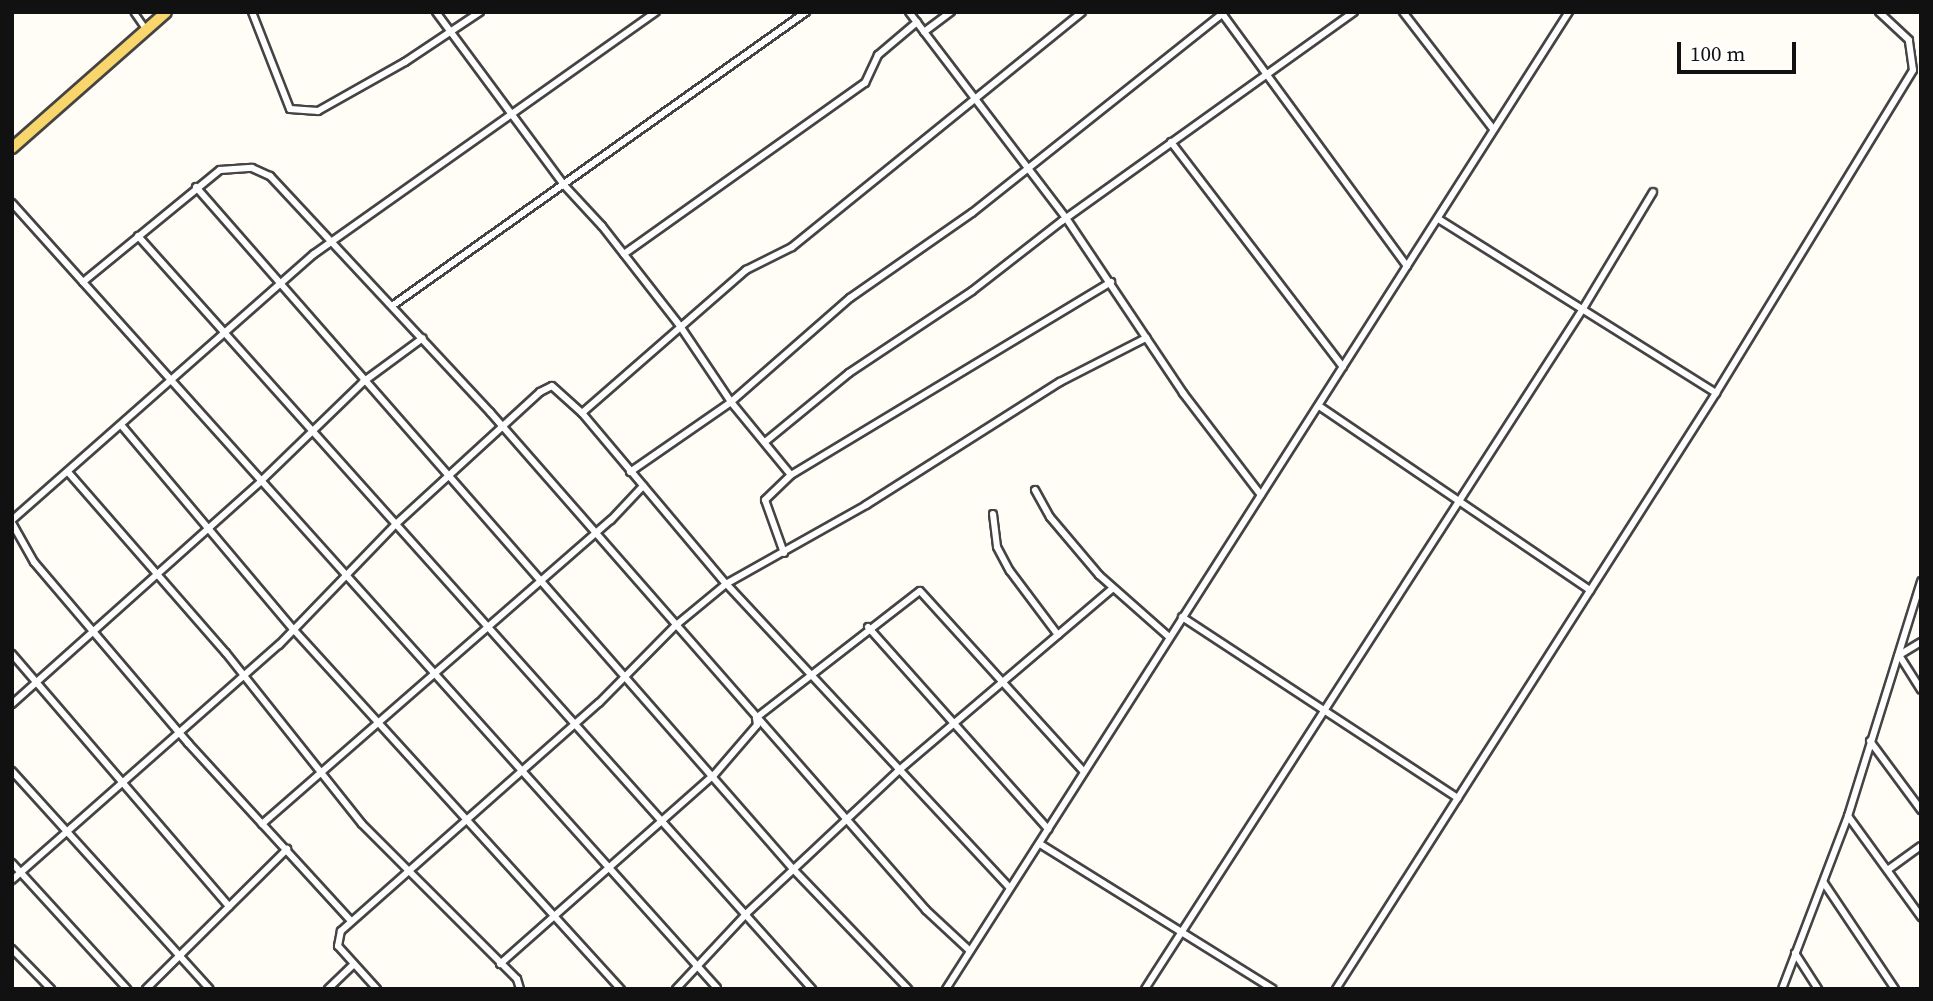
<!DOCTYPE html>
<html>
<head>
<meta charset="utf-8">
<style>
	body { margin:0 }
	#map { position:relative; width:1933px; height:1001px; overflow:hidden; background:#fffdf5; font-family:"Source Serif 4",serif }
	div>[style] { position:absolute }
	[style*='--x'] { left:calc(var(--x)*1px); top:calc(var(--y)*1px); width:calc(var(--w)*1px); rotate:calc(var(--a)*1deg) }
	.roads { filter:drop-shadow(2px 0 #444) drop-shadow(-2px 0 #444) drop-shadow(0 2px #444) drop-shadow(0 -2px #444) }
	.pedestrian>* { height:4.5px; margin:-2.25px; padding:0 2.25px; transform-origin:2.25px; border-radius:2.25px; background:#fff }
	.minor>* { height:6px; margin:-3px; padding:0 3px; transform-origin:3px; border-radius:3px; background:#fff }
	.primary>* { height:10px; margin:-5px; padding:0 5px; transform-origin:5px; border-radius:5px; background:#f9d66b }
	span { translate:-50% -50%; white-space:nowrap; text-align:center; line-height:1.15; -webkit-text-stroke:7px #fff; paint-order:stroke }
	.frame { position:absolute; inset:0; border:14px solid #111; pointer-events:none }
	.scale { position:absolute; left:1677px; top:42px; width:119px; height:32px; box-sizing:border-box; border:4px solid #111; border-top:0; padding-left:9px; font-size:21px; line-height:24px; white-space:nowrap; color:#111; -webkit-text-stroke:5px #fff; paint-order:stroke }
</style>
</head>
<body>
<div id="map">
	<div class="roads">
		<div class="pedestrian">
			<div style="--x:134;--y:12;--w:21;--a:55"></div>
		</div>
		<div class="minor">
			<div style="--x:252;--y:12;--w:104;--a:68.6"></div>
			<div style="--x:290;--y:109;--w:28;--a:4"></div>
			<div style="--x:318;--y:111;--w:100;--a:-29.4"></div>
			<div style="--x:405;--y:62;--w:90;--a:-33.7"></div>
			<div style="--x:436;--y:12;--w:215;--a:53.5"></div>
			<div style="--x:564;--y:185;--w:56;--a:47.2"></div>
			<div style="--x:602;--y:226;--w:127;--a:52"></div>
			<div style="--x:680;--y:326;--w:92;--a:56.1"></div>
			<div style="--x:731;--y:402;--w:94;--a:50.6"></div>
			<div style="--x:909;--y:12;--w:259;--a:52.7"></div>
			<div style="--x:1066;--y:218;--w:211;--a:56.2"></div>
			<div style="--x:1183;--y:393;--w:128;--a:52.6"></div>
			<div style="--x:1221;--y:12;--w:315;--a:53.8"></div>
			<div style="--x:1403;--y:12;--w:148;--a:52.4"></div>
			<div style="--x:924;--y:32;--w:34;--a:-37"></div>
			<div style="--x:1171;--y:142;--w:283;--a:52.6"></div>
			<div style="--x:196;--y:187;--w:908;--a:48.8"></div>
			<div style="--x:794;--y:870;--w:165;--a:46.2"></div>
			<div style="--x:12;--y:203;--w:1055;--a:48.07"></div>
			<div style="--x:1440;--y:220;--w:326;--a:32.1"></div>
			<div style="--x:138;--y:236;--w:1011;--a:48.17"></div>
			<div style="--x:624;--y:254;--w:296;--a:-35.4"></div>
			<div style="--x:865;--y:83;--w:31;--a:-65"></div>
			<div style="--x:878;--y:55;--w:51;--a:-40.2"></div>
			<div style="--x:83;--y:282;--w:177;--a:-39.3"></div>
			<div style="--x:220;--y:170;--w:32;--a:-4"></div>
			<div style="--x:252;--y:168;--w:20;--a:24"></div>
			<div style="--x:270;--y:176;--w:323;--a:47"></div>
			<div style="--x:490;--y:412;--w:662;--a:48.8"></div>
			<div style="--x:926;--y:910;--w:59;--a:42.9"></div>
			<div style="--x:392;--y:306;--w:508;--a:-35.38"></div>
			<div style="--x:1319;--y:406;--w:328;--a:34.2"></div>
			<div style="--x:122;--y:426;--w:267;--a:49.9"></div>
			<div style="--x:294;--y:630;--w:486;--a:47.7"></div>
			<div style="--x:765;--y:442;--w:109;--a:-39.4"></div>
			<div style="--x:849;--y:373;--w:148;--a:-33.7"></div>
			<div style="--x:972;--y:291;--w:114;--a:-37.9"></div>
			<div style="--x:1062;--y:221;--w:359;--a:-35.6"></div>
			<div style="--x:68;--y:472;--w:240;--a:48.9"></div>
			<div style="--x:226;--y:653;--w:218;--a:51.5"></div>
			<div style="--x:362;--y:824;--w:219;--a:45"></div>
			<div style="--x:517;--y:979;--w:10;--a:73"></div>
			<div style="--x:630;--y:472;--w:123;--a:-34.7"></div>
			<div style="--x:731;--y:402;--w:158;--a:-41.2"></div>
			<div style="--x:850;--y:298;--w:149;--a:-34.9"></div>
			<div style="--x:972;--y:213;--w:323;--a:-38.5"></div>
			<div style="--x:1035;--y:490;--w:31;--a:61"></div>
			<div style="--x:1050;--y:517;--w:76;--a:49.8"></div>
			<div style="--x:1099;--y:575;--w:94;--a:41.5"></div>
			<div style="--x:993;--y:514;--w:33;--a:83"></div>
			<div style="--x:997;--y:547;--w:27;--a:62"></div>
			<div style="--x:1010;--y:571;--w:80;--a:53.1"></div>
			<div style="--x:12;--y:520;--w:402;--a:-41.4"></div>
			<div style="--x:314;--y:254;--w:419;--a:-35.3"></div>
			<div style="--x:12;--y:523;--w:45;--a:60.6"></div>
			<div style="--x:34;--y:562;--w:238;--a:49.6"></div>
			<div style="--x:188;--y:743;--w:241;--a:47.5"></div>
			<div style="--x:784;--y:553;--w:56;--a:-109.7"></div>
			<div style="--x:765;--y:500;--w:36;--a:-44"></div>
			<div style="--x:791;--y:475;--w:374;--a:-31.1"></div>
			<div style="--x:1182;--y:617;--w:330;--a:33.3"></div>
			<div style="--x:868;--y:627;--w:271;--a:48.3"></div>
			<div style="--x:1921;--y:642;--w:26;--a:149"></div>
			<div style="--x:1899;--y:655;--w:41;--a:57.8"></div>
			<div style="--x:12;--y:654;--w:333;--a:49.3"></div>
			<div style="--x:12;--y:704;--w:334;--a:-41.8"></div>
			<div style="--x:261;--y:481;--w:142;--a:-44.1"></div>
			<div style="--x:363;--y:382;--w:74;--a:-36.3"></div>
			<div style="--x:1870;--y:741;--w:86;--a:53.5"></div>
			<div style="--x:12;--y:771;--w:294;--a:47.8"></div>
			<div style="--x:1848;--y:816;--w:125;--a:54.1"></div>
			<div style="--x:262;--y:824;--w:463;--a:-41.1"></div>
			<div style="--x:611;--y:520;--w:47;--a:-46.7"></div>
			<div style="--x:1040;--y:844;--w:274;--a:31.9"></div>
			<div style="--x:12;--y:863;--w:171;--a:47.6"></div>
			<div style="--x:1889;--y:869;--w:39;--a:-36"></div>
			<div style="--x:12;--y:880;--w:356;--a:-41.4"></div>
			<div style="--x:279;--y:645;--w:168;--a:-46"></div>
			<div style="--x:396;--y:524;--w:195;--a:-42.5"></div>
			<div style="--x:540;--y:392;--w:13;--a:-27"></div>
			<div style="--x:552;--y:386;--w:40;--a:42"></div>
			<div style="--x:1824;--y:883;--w:128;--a:56.2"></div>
			<div style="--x:1009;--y:887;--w:415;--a:-133"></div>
			<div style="--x:726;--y:584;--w:224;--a:-130.1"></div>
			<div style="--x:582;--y:413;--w:218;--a:-41.1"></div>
			<div style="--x:746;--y:270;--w:51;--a:-26.6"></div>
			<div style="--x:792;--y:247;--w:373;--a:-39"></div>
			<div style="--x:12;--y:949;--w:56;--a:45.7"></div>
			<div style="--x:1795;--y:953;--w:43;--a:57.4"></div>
			<div style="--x:500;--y:964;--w:286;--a:-41.5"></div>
			<div style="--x:714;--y:775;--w:66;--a:-49.3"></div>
			<div style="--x:757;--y:725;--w:7;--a:-98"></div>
			<div style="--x:756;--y:718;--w:207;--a:-37.8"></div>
			<div style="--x:920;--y:591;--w:244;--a:47.8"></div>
			<div style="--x:146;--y:989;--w:199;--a:-44.8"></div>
			<div style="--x:328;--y:989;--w:36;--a:-44"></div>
			<div style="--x:377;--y:989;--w:58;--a:-132.2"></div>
			<div style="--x:338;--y:946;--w:15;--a:-79"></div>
			<div style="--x:341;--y:931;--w:344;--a:-41.5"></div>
			<div style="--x:599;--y:703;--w:108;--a:-45.4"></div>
			<div style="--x:675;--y:626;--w:66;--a:-39.5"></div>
			<div style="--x:726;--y:584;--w:161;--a:-29.4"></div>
			<div style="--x:866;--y:505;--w:230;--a:-32.4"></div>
			<div style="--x:1060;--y:382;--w:97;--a:-27.1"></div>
			<div style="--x:676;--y:989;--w:104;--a:-46.9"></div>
			<div style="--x:747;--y:913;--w:207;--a:-43.2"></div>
			<div style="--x:898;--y:771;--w:281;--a:-40.4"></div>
			<div style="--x:946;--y:989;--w:1159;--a:-57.48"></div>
			<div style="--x:1145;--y:989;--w:811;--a:-57.23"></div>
			<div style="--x:1584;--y:307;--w:134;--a:-59"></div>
			<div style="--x:1336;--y:989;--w:707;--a:-57.48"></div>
			<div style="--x:1716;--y:393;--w:378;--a:-58.6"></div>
			<div style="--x:1913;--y:70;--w:30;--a:-98"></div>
			<div style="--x:1909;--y:40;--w:41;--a:-137"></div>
			<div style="--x:1782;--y:989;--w:185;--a:-69.1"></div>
			<div style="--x:1848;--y:816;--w:246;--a:-72.7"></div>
		</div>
		<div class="primary">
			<div style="--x:12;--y:148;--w:205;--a:-41.4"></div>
		</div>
	</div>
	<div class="frame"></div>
	<div class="scale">100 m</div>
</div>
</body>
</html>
